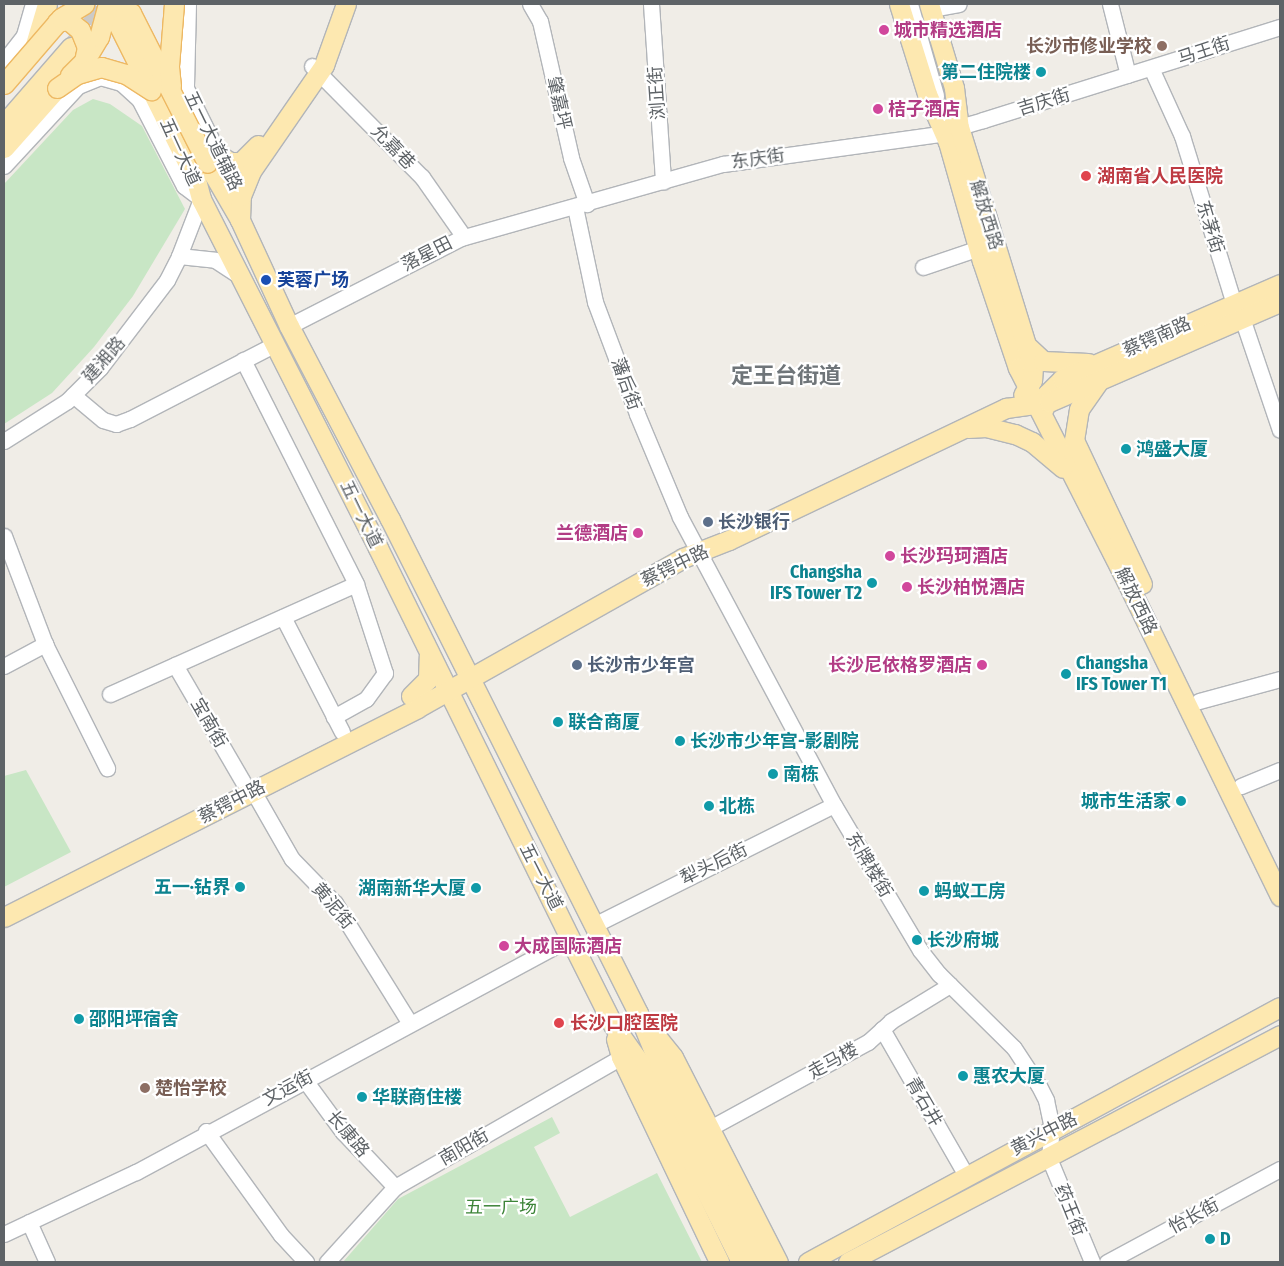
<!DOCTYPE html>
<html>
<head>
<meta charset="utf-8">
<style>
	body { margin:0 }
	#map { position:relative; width:1284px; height:1266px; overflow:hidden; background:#f0ede7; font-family:"Fira Sans Condensed","Noto Sans SC",sans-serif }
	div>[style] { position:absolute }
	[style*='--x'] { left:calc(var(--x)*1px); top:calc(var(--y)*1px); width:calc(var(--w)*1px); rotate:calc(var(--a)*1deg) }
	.green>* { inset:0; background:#c8e6c5 }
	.major-tunnel>* { height:19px; margin-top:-9.5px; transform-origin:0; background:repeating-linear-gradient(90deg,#cccac7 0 19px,transparent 0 28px) }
	.roads { filter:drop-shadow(1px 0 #b2b5b9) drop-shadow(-1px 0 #b2b5b9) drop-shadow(0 1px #b2b5b9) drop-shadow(0 -1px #b2b5b9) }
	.minor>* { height:15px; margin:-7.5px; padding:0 7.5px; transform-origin:7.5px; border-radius:7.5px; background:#fff }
	.major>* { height:19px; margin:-9.5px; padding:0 9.5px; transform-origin:9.5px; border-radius:9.5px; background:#fde8b0 }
	.bridges { filter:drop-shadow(1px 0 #edb863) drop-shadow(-1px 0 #edb863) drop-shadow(0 1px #edb863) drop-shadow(0 -1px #edb863) }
	.major-bridge>* { height:19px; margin:-9.5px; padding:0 9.5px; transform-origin:9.5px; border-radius:9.5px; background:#fde8b0 }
	.dots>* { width:14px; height:14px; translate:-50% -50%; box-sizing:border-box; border:2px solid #fff; border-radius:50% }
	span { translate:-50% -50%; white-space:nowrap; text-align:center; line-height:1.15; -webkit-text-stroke:4.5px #fff; paint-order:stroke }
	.hotel-label { font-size:18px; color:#b23c85; font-weight:700 }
	.left { translate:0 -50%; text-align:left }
	.right { translate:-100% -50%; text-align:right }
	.education-label { font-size:18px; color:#785e54; font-weight:700 }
	.street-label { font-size:18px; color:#5e6367 }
	.culture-label { font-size:18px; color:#0d838f; font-weight:700 }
	.health-label { font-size:18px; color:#be3a42; font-weight:700 }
	.transit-label { font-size:18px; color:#164399; font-weight:700 }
	.service-label { font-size:18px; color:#4e5e75; font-weight:700 }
	.park-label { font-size:18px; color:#3d8438 }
	.district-label { font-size:22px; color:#6f7579; font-weight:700 }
	.frame { position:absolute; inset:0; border:5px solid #5e6367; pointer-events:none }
</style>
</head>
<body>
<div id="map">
	<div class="green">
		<div style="clip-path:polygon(93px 99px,110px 104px,142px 126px,185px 209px,133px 296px,94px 347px,52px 393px,4px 424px,4px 184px,73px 110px)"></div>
		<div style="clip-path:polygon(26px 770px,71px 852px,4px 887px,4px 776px)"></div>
		<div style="clip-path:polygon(552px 1117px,560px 1133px,534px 1147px,570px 1217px,657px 1173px,702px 1262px,343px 1262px,398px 1199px)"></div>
	</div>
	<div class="major-tunnel">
		<div style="--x:72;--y:46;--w:55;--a:-49.4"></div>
	</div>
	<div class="roads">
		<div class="minor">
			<div style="--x:188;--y:4;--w:84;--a:91.4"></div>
			<div style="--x:186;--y:88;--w:124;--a:63.6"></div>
			<div style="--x:530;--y:4;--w:20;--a:60"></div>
			<div style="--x:540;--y:21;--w:140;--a:77.2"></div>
			<div style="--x:571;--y:158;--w:49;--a:70.8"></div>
			<div style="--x:651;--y:4;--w:178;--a:86.1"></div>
			<div style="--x:910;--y:4;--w:95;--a:74.1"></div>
			<div style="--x:1110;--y:4;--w:73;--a:75.8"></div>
			<div style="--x:931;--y:9;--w:28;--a:-10"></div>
			<div style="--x:4;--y:61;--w:33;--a:-52"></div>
			<div style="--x:24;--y:35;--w:32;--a:-74"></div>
			<div style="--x:312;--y:66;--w:156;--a:45.3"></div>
			<div style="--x:422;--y:177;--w:73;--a:55"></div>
			<div style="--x:1151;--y:68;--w:75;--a:65.5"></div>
			<div style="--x:1182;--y:136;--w:176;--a:72.8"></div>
			<div style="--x:956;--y:118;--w:9;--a:72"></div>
			<div style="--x:959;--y:127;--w:25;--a:-16"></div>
			<div style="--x:983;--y:120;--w:311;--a:-17.4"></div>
			<div style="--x:4;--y:166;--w:109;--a:-47.2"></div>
			<div style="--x:78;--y:86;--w:24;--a:-22"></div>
			<div style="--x:100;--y:77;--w:22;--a:16"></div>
			<div style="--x:121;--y:83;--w:24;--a:42"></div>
			<div style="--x:139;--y:99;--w:98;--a:62.7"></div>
			<div style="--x:184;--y:186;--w:21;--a:37"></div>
			<div style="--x:201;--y:199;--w:61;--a:111.1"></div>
			<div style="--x:179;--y:256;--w:36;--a:6"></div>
			<div style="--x:215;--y:260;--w:30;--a:33"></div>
			<div style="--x:575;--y:207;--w:97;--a:78.1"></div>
			<div style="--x:595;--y:302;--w:120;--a:69.4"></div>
			<div style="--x:637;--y:414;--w:112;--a:67.3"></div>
			<div style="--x:680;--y:517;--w:327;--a:61.9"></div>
			<div style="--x:834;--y:805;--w:169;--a:59.3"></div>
			<div style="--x:920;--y:950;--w:31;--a:52"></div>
			<div style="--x:939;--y:974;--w:105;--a:44.6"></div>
			<div style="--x:1014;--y:1048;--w:45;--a:56.7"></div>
			<div style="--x:1039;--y:1086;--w:16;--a:63"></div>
			<div style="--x:1046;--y:1100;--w:29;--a:78"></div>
			<div style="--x:1052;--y:1128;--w:30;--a:96"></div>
			<div style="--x:1049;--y:1158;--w:113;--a:67.5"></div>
			<div style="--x:923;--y:267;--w:59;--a:-18.7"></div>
			<div style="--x:1242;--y:318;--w:118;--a:71.3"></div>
			<div style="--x:289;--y:326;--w:193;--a:-27.1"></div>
			<div style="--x:461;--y:238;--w:272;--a:-15.8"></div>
			<div style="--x:723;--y:164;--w:224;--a:-7.9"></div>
			<div style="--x:945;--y:133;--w:8;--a:-104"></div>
			<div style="--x:243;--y:360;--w:251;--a:63.2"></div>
			<div style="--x:356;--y:584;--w:94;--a:72"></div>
			<div style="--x:385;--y:673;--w:32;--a:126"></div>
			<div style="--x:366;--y:699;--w:37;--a:151"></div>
			<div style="--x:73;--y:395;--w:39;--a:40"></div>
			<div style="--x:103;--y:420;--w:14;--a:17"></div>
			<div style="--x:116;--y:424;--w:15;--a:-20"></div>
			<div style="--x:130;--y:419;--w:163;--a:-27.3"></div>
			<div style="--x:4;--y:441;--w:75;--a:-32.4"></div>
			<div style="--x:67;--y:401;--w:47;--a:-45"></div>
			<div style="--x:100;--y:368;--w:111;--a:-52.7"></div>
			<div style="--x:167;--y:280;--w:27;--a:-63"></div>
			<div style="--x:4;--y:536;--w:116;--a:69.2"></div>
			<div style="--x:45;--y:644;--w:139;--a:63.4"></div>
			<div style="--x:283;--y:617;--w:129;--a:62.8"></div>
			<div style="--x:175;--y:665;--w:135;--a:59.8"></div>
			<div style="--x:4;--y:666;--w:47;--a:-28.2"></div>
			<div style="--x:110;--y:694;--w:269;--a:-24.1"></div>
			<div style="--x:1199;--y:701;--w:84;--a:-15.2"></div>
			<div style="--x:1241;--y:786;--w:42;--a:-22.3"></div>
			<div style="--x:253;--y:791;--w:78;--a:60.2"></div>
			<div style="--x:292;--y:859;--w:62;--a:45.7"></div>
			<div style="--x:335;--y:903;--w:140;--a:58.1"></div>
			<div style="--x:594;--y:925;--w:268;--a:-26.6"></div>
			<div style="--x:882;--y:1029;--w:168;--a:60.1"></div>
			<div style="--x:304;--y:1079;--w:66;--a:53.7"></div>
			<div style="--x:343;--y:1132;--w:76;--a:46.6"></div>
			<div style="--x:710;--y:1128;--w:180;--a:-28.6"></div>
			<div style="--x:868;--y:1042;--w:31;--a:-42"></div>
			<div style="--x:891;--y:1021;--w:69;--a:-31.4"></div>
			<div style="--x:206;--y:1131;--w:128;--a:54.2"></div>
			<div style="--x:281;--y:1235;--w:37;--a:47"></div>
			<div style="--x:29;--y:1222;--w:44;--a:65.8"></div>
			<div style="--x:4;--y:1234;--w:146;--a:-25.2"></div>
			<div style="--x:136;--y:1172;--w:493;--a:-28.3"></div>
			<div style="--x:327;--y:1262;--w:101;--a:-47.8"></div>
			<div style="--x:395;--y:1187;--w:261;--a:-29.9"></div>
			<div style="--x:1107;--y:1262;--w:196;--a:-28.3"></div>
		</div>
		<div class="major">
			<div style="--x:899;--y:4;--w:94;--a:72.7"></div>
			<div style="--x:927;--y:94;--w:52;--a:66.4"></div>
			<div style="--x:948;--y:142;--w:124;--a:74.1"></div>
			<div style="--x:982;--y:261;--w:113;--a:71.4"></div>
			<div style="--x:1018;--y:368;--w:227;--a:63"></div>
			<div style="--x:1121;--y:570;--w:363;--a:64"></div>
			<div style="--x:929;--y:4;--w:88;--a:73.4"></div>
			<div style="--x:954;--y:88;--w:39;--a:83"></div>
			<div style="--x:959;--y:127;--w:251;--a:72.9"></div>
			<div style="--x:1033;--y:367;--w:13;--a:94"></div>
			<div style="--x:1032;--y:380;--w:17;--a:121"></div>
			<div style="--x:34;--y:48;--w:46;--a:-73.5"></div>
			<div style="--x:151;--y:90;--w:101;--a:63.4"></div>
			<div style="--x:196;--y:180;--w:20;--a:75"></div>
			<div style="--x:201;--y:199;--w:391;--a:63.1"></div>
			<div style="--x:378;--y:548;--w:447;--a:63.8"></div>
			<div style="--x:575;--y:949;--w:85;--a:63.4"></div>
			<div style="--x:613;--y:1025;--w:55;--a:54.6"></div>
			<div style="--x:645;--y:1070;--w:215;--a:63.4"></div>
			<div style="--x:4;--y:124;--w:102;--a:-49"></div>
			<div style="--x:4;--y:148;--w:80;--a:-48.5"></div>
			<div style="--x:220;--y:156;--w:12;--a:31"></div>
			<div style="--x:230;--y:162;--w:11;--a:0"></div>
			<div style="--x:241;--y:162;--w:24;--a:-45"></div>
			<div style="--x:207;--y:163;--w:66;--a:59.9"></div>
			<div style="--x:240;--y:220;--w:117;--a:65.2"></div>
			<div style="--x:289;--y:326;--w:218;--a:62.4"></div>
			<div style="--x:390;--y:519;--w:553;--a:63.34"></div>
			<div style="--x:638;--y:1013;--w:55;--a:67.6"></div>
			<div style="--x:659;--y:1064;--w:221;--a:63.4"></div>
			<div style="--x:240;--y:220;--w:24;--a:-88"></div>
			<div style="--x:241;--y:196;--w:27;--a:-68"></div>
			<div style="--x:251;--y:171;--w:129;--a:-55.4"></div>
			<div style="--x:324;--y:65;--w:65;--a:-70.2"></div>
			<div style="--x:1027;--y:346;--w:22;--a:43"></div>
			<div style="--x:1043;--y:361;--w:45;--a:2.5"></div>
			<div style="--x:1098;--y:382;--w:33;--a:125"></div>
			<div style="--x:1079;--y:409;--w:31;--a:99"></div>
			<div style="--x:1074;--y:440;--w:159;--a:64.7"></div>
			<div style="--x:1044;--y:408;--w:14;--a:-78"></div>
			<div style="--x:1047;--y:394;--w:21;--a:-45"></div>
			<div style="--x:1062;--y:379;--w:238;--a:-23.5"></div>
			<div style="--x:968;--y:428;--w:18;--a:-3"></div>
			<div style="--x:986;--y:427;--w:30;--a:14"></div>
			<div style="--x:1015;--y:434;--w:19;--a:25"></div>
			<div style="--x:1032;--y:442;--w:40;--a:40"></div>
			<div style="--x:411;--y:696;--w:24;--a:-45"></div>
			<div style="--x:428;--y:679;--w:24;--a:-88"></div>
			<div style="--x:4;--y:917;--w:463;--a:-26.8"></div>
			<div style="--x:417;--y:708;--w:305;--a:-29.4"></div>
			<div style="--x:683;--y:558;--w:49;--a:-21.4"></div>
			<div style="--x:729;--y:540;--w:307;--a:-25.5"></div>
			<div style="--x:1006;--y:408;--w:43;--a:-7.9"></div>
			<div style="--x:1049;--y:402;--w:252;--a:-23.4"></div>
			<div style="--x:652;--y:1031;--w:33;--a:51"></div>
			<div style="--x:673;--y:1057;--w:230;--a:62.9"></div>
			<div style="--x:616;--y:1039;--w:19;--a:74"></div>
			<div style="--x:621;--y:1057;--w:227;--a:64.4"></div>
			<div style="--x:808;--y:1262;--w:536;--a:-28.38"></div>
			<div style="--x:848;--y:1262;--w:488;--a:-27.7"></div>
		</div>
	</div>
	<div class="bridges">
		<div class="major-bridge">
			<div style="--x:108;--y:4;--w:92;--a:63.4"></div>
			<div style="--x:112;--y:4;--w:21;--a:25"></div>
			<div style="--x:131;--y:13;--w:168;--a:63.1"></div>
			<div style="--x:57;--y:22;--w:11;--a:-10"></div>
			<div style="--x:68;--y:20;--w:16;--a:40"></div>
			<div style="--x:80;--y:30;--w:18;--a:68"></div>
			<div style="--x:87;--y:47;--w:14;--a:102"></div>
			<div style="--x:70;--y:75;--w:21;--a:-45"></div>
			<div style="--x:85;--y:60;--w:27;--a:-59"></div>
			<div style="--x:99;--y:37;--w:34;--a:-75"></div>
			<div style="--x:4;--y:84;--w:87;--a:-49.2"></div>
			<div style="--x:61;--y:18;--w:27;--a:-31"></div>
			<div style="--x:171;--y:86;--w:20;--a:-96"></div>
			<div style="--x:169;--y:66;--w:62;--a:-85.4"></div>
			<div style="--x:57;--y:88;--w:24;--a:-35"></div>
			<div style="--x:77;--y:74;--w:25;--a:-16"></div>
			<div style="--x:101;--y:67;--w:26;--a:16"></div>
			<div style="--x:126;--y:74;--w:30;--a:33"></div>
		</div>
	</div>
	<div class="dots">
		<div style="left:884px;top:30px;background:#d1479c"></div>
		<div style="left:1162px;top:46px;background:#8d6e63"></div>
		<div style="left:1041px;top:72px;background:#0f9aa8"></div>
		<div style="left:878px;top:109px;background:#d1479c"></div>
		<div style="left:1086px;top:176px;background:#e0444e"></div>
		<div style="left:266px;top:280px;background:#1a4fb4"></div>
		<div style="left:1126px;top:449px;background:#0f9aa8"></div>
		<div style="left:708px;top:522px;background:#5c6f8a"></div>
		<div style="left:638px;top:533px;background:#d1479c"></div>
		<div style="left:890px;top:556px;background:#d1479c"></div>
		<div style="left:872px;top:583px;background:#0f9aa8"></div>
		<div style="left:907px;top:587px;background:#d1479c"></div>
		<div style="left:577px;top:665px;background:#5c6f8a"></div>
		<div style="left:982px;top:665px;background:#d1479c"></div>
		<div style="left:1066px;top:674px;background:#0f9aa8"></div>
		<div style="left:558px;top:722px;background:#0f9aa8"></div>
		<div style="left:680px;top:741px;background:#0f9aa8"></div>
		<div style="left:773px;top:774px;background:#0f9aa8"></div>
		<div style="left:1181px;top:801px;background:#0f9aa8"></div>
		<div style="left:709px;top:806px;background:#0f9aa8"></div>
		<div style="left:240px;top:887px;background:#0f9aa8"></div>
		<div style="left:476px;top:888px;background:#0f9aa8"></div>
		<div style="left:924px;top:891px;background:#0f9aa8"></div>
		<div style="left:917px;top:940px;background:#0f9aa8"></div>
		<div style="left:504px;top:946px;background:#d1479c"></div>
		<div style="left:79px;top:1019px;background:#0f9aa8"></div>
		<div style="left:559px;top:1023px;background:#e0444e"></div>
		<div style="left:963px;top:1076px;background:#0f9aa8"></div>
		<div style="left:145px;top:1088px;background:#8d6e63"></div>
		<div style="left:362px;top:1097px;background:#0f9aa8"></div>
		<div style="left:1210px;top:1239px;background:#0f9aa8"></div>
	</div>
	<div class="hotel-label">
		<span class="left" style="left:894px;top:30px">城市精选酒店</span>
		<span class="left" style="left:888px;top:109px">桔子酒店</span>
		<span class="right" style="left:628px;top:533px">兰德酒店</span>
		<span class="left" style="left:900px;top:556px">长沙玛珂酒店</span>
		<span class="left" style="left:917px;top:587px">长沙柏悦酒店</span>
		<span class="right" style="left:972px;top:665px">长沙尼依格罗酒店</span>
		<span class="left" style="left:514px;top:946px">大成国际酒店</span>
	</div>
	<div class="education-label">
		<span class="right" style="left:1152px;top:46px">长沙市修业学校</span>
		<span class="left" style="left:155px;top:1088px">楚怡学校</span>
	</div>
	<div class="street-label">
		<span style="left:1204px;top:51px;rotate:-18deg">马王街</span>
		<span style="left:657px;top:93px;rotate:-94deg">浏正街</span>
		<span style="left:1044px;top:102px;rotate:-17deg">吉庆街</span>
		<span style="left:559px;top:103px;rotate:77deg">肇嘉坪</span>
		<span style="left:213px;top:141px;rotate:64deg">五一大道辅路</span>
		<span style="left:393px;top:147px;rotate:46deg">允嘉巷</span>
		<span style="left:180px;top:152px;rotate:65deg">五一大道</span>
		<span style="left:758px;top:159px;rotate:-8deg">东庆街</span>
		<span style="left:986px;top:215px;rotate:73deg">解放西路</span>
		<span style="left:1210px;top:227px;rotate:73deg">东茅街</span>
		<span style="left:427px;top:254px;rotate:-27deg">落星田</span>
		<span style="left:1157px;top:337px;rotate:-24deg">蔡锷南路</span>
		<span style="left:104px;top:360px;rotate:-49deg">建湘路</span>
		<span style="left:626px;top:384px;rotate:70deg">藩后街</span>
		<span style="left:361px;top:514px;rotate:64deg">五一大道</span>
		<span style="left:675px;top:566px;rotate:-26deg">蔡锷中路</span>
		<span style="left:1136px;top:601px;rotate:64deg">解放西路</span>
		<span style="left:209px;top:723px;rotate:60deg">宝南街</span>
		<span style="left:232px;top:802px;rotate:-27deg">蔡锷中路</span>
		<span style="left:714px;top:864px;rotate:-26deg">犁头后街</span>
		<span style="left:869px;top:865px;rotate:59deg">东牌楼街</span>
		<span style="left:541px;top:877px;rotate:63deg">五一大道</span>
		<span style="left:333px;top:906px;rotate:50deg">黄泥街</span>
		<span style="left:833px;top:1061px;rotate:-29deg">走马楼</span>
		<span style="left:288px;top:1088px;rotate:-28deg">文运街</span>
		<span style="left:924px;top:1102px;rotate:60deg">青石井</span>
		<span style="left:348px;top:1134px;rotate:50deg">长康路</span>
		<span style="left:1044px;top:1134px;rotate:-27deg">黄兴中路</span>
		<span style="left:464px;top:1147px;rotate:-30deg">南阳街</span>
		<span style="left:1070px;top:1210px;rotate:68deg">药王街</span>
		<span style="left:1194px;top:1216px;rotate:-28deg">怡长街</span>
	</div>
	<div class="culture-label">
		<span class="right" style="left:1031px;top:72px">第二住院楼</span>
		<span class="left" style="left:1136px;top:449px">鸿盛大厦</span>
		<span class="right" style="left:862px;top:583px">Changsha<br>IFS Tower T2</span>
		<span class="left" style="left:1076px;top:674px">Changsha<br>IFS Tower T1</span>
		<span class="left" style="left:568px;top:722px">联合商厦</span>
		<span class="left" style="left:690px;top:741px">长沙市少年宫-影剧院</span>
		<span class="left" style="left:783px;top:774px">南栋</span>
		<span class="right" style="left:1171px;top:801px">城市生活家</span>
		<span class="left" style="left:719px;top:806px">北栋</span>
		<span class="right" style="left:230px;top:887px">五一·钻界</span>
		<span class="right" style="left:466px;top:888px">湖南新华大厦</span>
		<span class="left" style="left:934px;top:891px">蚂蚁工房</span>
		<span class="left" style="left:927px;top:940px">长沙府城</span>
		<span class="left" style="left:89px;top:1019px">邵阳坪宿舍</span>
		<span class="left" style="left:973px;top:1076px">惠农大厦</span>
		<span class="left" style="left:372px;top:1097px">华联商住楼</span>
		<span class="left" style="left:1220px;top:1239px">D</span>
	</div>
	<div class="health-label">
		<span class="left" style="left:1097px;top:176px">湖南省人民医院</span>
		<span class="left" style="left:570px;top:1023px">长沙口腔医院</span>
	</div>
	<div class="transit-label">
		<span class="left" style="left:277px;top:280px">芙蓉广场</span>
	</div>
	<div class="service-label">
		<span class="left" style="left:718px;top:522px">长沙银行</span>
		<span class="left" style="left:587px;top:665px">长沙市少年宫</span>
	</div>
	<div class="park-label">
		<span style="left:501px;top:1207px">五一广场</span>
	</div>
	<div class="district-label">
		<span style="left:786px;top:376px">定王台街道</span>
	</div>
	<div class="frame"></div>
</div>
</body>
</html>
